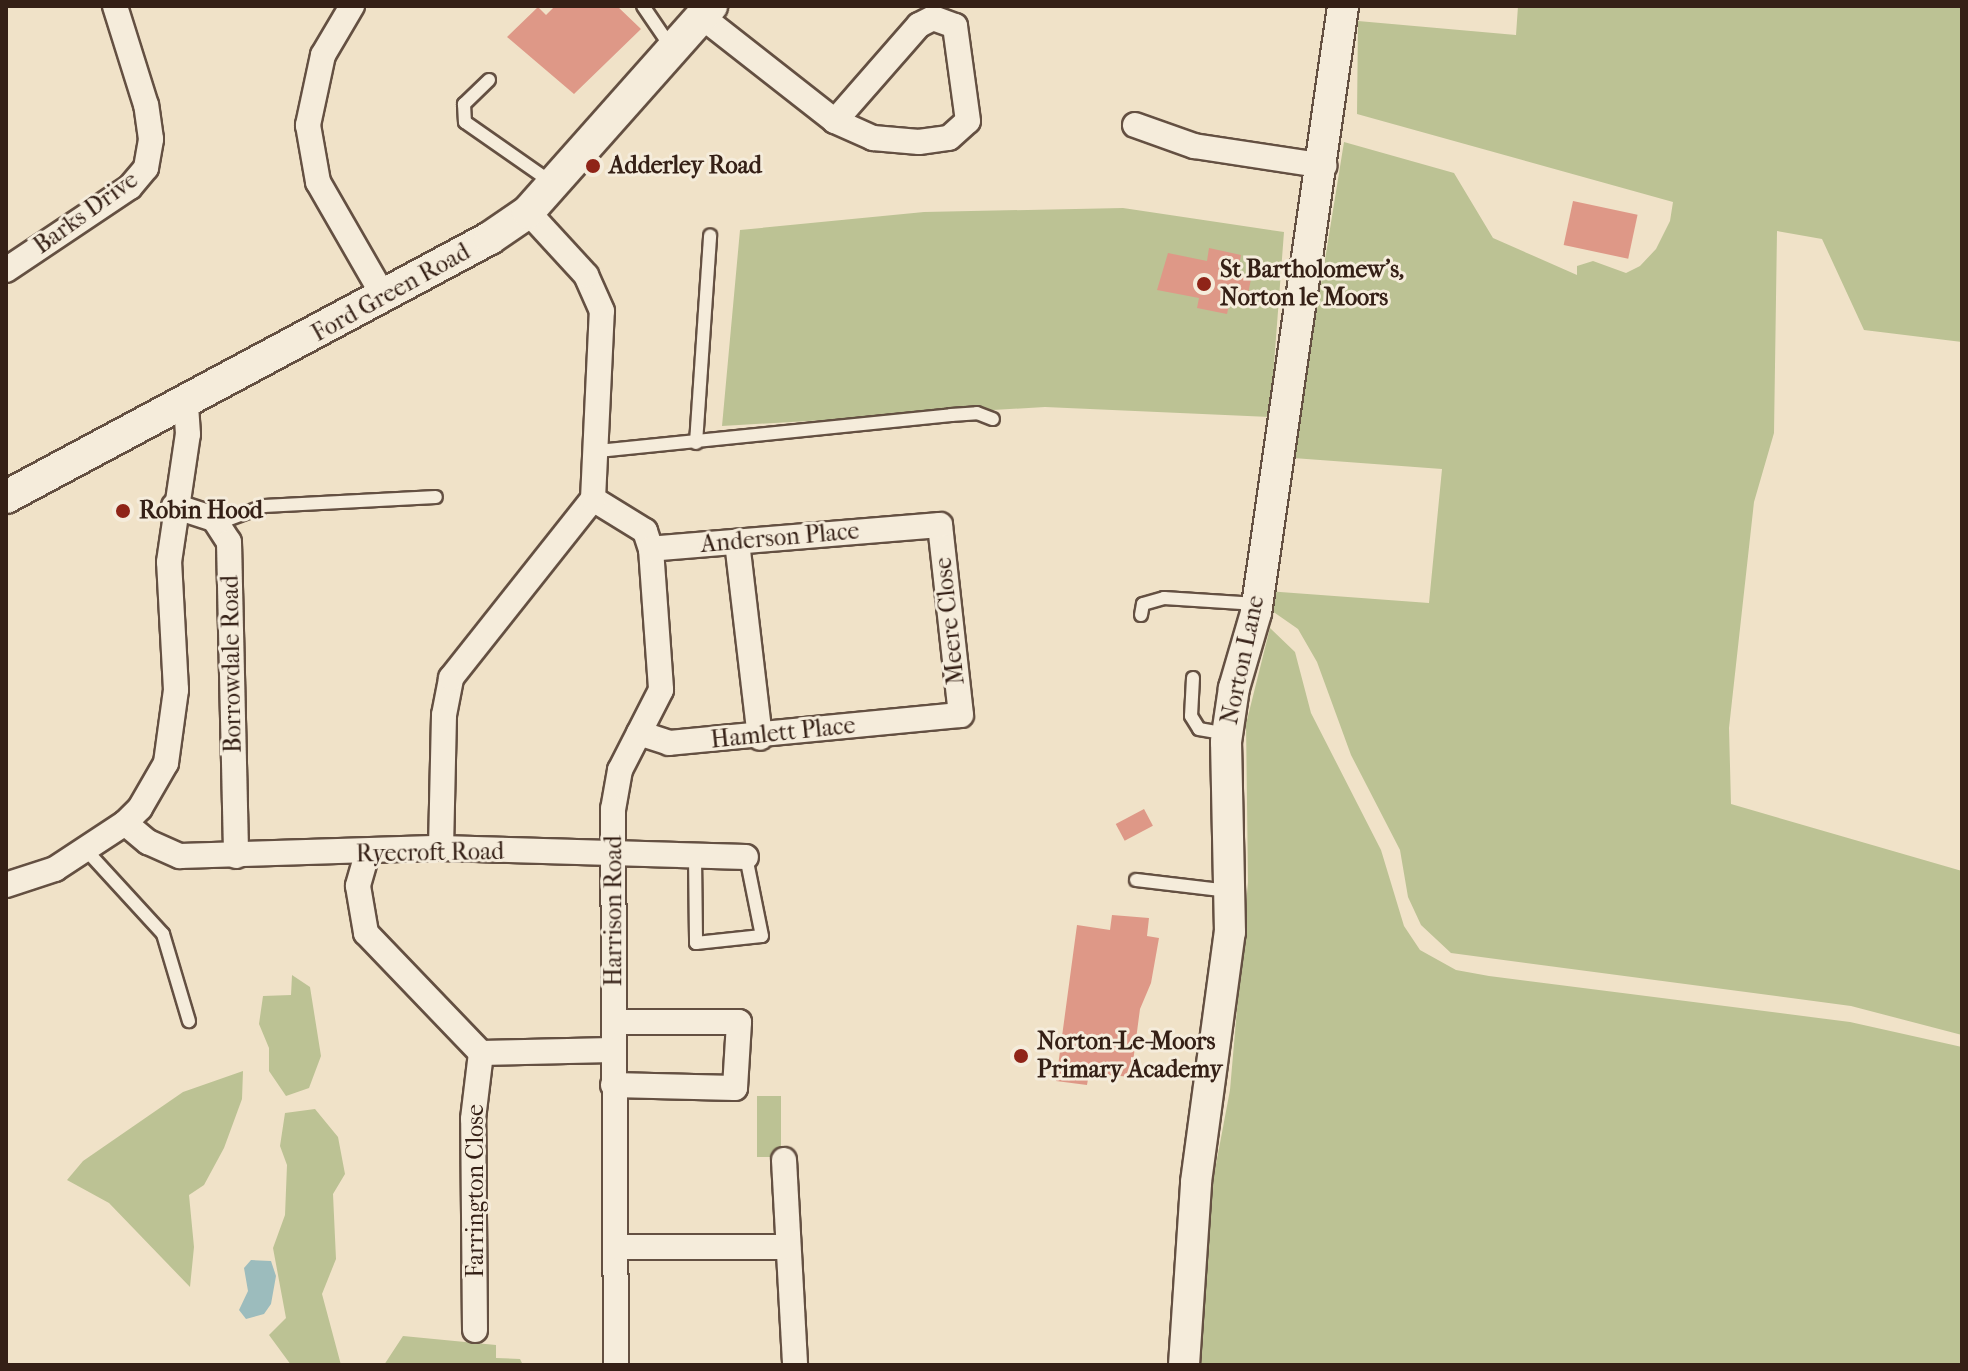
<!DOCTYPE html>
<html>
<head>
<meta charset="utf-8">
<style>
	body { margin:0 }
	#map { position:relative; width:1968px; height:1371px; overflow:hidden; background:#f0e2c8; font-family:"IM FELL French Canon",serif }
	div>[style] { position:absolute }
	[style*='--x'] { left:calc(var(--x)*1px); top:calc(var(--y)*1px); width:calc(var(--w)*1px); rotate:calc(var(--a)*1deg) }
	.green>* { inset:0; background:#bcc294; transform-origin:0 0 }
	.water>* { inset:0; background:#9cbcbd }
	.building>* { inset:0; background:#de9887; transform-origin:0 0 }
	.roads { filter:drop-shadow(2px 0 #645042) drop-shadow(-2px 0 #645042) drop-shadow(0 2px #645042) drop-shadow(0 -2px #645042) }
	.service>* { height:12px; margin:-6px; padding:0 6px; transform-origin:6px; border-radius:6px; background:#f5ecdb }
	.minor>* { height:24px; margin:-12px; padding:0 12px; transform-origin:12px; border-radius:12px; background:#f5ecdb }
	.tertiary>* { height:30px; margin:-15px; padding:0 15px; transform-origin:15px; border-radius:15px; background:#f5ecdb }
	.secondary>* { height:32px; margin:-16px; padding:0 16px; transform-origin:16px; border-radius:16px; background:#f5ecdb }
	.dots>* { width:22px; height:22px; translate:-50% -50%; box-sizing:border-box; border:4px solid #f5ecdb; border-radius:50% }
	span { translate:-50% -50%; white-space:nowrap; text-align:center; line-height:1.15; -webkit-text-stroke:6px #f5ecdb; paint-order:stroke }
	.poi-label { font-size:24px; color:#352016; font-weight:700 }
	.left { translate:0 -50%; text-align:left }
	.street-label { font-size:24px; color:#352016 }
	.frame { position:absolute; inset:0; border:8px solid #352016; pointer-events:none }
</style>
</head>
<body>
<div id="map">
	<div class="green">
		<div style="clip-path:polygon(1518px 6px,1962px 6px,1962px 342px,1864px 330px,1822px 239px,1777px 231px,1774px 433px,1754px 502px,1729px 728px,1731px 804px,1962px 871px,1962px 1035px,1851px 1006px,1451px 953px,1421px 925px,1408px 897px,1400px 850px,1351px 755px,1317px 662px,1298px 629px,1265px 606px,1268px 591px,1429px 603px,1442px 469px,1293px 458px,1344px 142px,1454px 173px,1493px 238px,1577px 275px,1577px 266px,1593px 261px,1626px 273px,1640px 266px,1656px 249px,1670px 221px,1673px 202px,1357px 114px,1358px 21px,1516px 35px)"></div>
		<div style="clip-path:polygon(1123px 208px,1284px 232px,1270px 417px,1045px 407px,722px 426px,740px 230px,924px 212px)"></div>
		<div style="clip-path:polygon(1270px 628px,1295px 652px,1311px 713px,1381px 850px,1404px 926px,1420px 950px,1456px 970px,1489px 976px,1850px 1022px,1962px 1047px,1962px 1365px,1194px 1365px,1207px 1212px,1230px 1090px,1248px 882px,1246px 724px)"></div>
		<div style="clip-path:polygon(292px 975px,310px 987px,321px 1056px,309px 1088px,286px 1096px,269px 1071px,269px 1048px,259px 1024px,263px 996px,291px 995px)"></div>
		<div style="clip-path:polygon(243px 1071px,242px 1099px,224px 1148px,204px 1185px,189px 1195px,194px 1247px,190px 1287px,109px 1203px,67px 1180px,83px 1161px,183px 1092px)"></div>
		<div style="left:757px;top:1096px;width:24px;height:61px"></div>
		<div style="clip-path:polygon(315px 1109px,338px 1137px,345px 1174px,333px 1194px,336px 1259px,322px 1294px,341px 1365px,291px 1365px,269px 1335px,286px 1318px,273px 1248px,285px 1215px,287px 1165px,280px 1146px,285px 1113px)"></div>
		<div style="clip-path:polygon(403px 1336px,496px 1345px,496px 1358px,520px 1359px,523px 1365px,384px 1365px)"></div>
	</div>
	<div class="water">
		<div style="clip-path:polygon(251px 1260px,271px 1261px,276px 1276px,271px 1304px,264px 1314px,246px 1319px,239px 1310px,248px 1291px,244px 1268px)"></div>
	</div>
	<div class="building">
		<div style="clip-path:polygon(555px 6px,617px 6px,641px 29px,574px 94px,507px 37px,538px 7px,546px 15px)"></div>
		<div style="left:1573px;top:201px;width:66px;height:45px;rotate:12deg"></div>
		<div style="clip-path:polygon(1209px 248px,1241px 255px,1237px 276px,1251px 279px,1248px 294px,1232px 291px,1227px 314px,1197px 308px,1199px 298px,1157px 290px,1168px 253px,1207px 261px)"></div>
		<div style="left:1144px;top:809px;width:19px;height:32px;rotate:62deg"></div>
		<div style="clip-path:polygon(1112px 915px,1149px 918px,1147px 936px,1159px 938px,1151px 983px,1140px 1009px,1131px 1077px,1089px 1073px,1087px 1085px,1056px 1081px,1077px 925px,1110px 930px)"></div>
	</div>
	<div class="roads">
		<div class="service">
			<div style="--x:643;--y:6;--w:50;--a:55.7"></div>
			<div style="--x:489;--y:80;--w:35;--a:136"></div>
			<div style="--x:464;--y:104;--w:18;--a:87"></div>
			<div style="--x:465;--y:122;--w:105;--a:34.9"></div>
			<div style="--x:696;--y:443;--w:208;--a:-86.1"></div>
			<div style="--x:598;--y:451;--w:355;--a:-5.8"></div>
			<div style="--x:951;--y:415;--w:26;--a:-4"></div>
			<div style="--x:977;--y:413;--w:17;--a:21"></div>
			<div style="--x:219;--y:523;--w:48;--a:-20.7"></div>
			<div style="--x:264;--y:506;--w:172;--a:-3"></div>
			<div style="--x:1141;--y:615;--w:11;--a:-80"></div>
			<div style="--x:1143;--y:604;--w:22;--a:-16"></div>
			<div style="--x:1164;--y:598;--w:93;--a:3.7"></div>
			<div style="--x:1193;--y:678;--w:38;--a:93"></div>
			<div style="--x:1191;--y:716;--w:15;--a:58"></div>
			<div style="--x:1199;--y:729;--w:28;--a:10"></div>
			<div style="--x:86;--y:850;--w:114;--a:47.5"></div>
			<div style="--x:163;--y:934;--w:91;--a:73.4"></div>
			<div style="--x:695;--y:857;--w:86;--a:89.3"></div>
			<div style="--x:696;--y:943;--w:66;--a:-6.1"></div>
			<div style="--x:762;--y:936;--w:81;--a:-101.4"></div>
			<div style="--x:1136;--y:880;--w:94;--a:6.7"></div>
		</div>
		<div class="minor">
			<div style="--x:352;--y:6;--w:57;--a:120.6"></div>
			<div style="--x:323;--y:55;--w:72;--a:102.1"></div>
			<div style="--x:308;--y:125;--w:58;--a:80"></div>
			<div style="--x:318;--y:182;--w:133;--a:60.1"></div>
			<div style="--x:701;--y:16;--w:170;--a:38.1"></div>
			<div style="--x:835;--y:121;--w:42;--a:24.1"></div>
			<div style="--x:873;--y:138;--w:46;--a:5"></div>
			<div style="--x:919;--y:142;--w:30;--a:-8"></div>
			<div style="--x:949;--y:138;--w:25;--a:-42"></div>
			<div style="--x:968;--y:121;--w:96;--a:-97.8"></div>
			<div style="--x:955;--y:26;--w:23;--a:-160"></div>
			<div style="--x:933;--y:18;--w:16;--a:153"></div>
			<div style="--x:919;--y:25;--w:128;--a:131.2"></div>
			<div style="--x:1135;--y:125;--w:63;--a:19.6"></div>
			<div style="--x:1194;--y:146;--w:132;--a:8.7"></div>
			<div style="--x:6;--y:270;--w:149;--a:-33.8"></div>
			<div style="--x:130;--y:187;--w:25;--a:-50"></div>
			<div style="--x:146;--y:168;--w:29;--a:-80"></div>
			<div style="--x:151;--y:139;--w:34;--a:-98"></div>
			<div style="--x:146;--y:105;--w:104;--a:-107.4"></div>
			<div style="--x:593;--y:499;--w:61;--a:31.6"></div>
			<div style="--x:645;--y:531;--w:19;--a:72"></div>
			<div style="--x:651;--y:549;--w:141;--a:85.9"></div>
			<div style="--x:661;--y:690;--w:90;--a:117.1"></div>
			<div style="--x:620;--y:770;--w:40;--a:100"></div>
			<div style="--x:613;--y:809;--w:556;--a:89.69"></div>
			<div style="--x:174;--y:506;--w:42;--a:18"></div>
			<div style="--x:214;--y:519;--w:27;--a:57"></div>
			<div style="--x:229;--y:542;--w:314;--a:88.7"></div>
			<div style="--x:737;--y:542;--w:197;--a:83.3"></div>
			<div style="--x:639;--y:733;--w:32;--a:18"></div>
			<div style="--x:669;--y:743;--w:293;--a:-5.5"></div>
			<div style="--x:961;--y:715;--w:191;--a:-96.3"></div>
			<div style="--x:940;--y:525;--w:290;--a:175.3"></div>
			<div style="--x:125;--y:823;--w:30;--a:40"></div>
			<div style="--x:148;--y:842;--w:35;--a:24"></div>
			<div style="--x:180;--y:856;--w:261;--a:-1.8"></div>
			<div style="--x:441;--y:848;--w:305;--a:1.7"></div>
			<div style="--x:441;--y:848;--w:133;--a:-88.7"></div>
			<div style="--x:444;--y:715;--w:38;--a:-79"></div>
			<div style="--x:451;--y:678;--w:228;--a:-51.6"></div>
			<div style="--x:593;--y:499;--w:188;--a:-87.3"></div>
			<div style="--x:602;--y:311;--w:39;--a:-114"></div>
			<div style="--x:586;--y:275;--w:86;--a:-132.6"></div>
			<div style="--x:367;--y:854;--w:33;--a:106"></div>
			<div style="--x:358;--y:886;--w:48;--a:80.3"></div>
			<div style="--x:366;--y:933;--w:166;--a:46.2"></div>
			<div style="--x:481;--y:1053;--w:131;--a:-1.3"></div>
			<div style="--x:6;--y:885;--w:52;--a:-18.1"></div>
			<div style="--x:55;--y:869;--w:84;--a:-33.3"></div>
			<div style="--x:125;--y:823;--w:21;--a:-45"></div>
			<div style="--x:140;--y:808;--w:52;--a:-60"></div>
			<div style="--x:166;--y:763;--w:74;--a:-82.2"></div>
			<div style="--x:176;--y:690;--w:128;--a:-93.1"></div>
			<div style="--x:169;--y:562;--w:129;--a:-81.6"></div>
			<div style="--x:188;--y:434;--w:29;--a:-94"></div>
			<div style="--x:613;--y:1085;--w:122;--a:1.4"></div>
			<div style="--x:735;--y:1088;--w:66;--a:-86.5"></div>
			<div style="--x:739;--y:1022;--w:124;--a:180"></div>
			<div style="--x:784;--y:1160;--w:205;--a:86.9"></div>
			<div style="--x:615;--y:1247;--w:170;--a:0"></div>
			<div style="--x:475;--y:1330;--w:211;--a:-90.5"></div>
			<div style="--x:473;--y:1119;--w:66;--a:-83.1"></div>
		</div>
		<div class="tertiary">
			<div style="--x:1184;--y:1365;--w:183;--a:-86.2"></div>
			<div style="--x:1196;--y:1182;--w:252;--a:-82.3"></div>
			<div style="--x:1230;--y:932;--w:190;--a:-91.2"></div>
			<div style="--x:1226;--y:742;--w:55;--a:-81.6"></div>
			<div style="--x:1234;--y:688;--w:78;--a:-73.7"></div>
			<div style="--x:1256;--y:613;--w:613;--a:-81.84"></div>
		</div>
		<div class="secondary">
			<div style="--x:6;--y:497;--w:549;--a:-28.15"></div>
			<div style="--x:490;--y:238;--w:46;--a:-34.4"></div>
			<div style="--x:528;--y:212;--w:276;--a:-48.4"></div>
		</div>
	</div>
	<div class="dots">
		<div style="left:593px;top:166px;background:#8f2418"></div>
		<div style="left:1204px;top:284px;background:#8f2418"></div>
		<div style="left:123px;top:511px;background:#8f2418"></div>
		<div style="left:1021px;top:1056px;background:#8f2418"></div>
	</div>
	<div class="poi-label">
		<span class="left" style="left:609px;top:166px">Adderley Road</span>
		<span class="left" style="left:1220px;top:284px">St Bartholomew's,<br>Norton le Moors</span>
		<span class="left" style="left:139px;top:511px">Robin Hood</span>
		<span class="left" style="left:1037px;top:1056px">Norton-Le-Moors<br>Primary Academy</span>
	</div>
	<div class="street-label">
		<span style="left:86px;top:213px;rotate:-36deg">Barks Drive</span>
		<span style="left:391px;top:293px;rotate:-29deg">Ford Green Road</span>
		<span style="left:780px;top:538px;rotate:-5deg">Anderson Place</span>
		<span style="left:950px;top:621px;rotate:-96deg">Meere Close</span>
		<span style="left:1243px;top:660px;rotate:-78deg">Norton Lane</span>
		<span style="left:232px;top:664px;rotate:-91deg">Borrowdale Road</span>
		<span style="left:783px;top:733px;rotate:-6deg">Hamlett Place</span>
		<span style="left:430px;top:853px;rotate:-1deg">Ryecroft Road</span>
		<span style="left:614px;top:911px;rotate:-90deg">Harrison Road</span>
		<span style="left:476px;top:1191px;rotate:-90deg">Farrington Close</span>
	</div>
	<div class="frame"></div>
</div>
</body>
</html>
